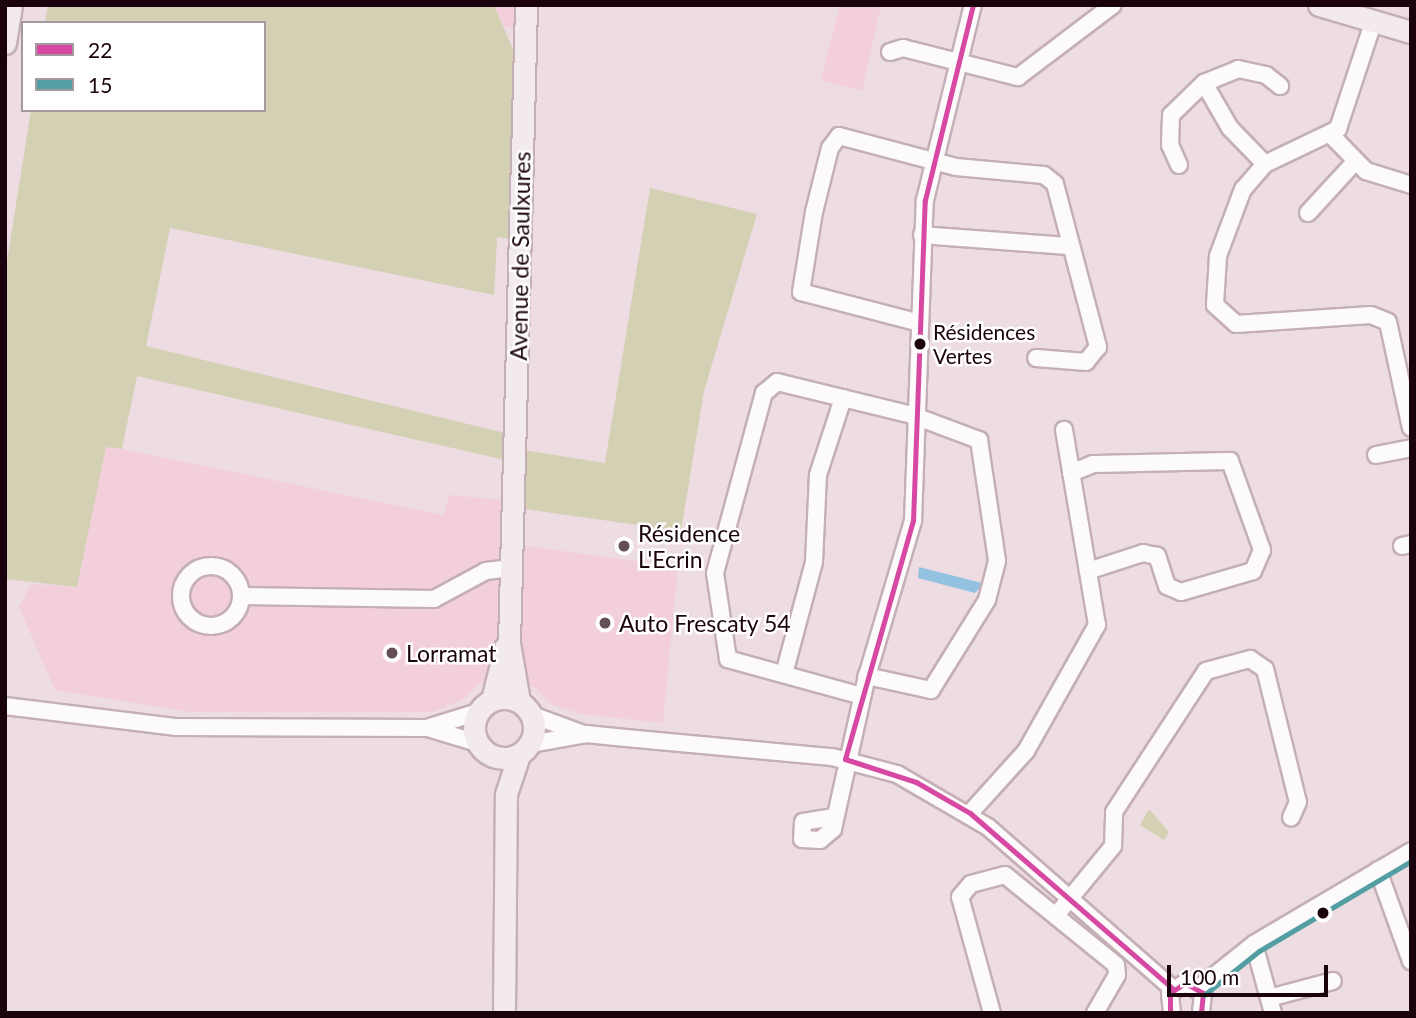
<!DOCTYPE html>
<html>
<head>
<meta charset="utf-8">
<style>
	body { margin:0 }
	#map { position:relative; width:1416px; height:1018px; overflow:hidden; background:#eddce2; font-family:Lato,sans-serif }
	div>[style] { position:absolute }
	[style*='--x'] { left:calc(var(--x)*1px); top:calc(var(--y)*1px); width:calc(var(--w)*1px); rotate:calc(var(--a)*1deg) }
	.built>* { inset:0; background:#f3cedb }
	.green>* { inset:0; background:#d4d0b3 }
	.water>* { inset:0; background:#93c2e1 }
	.roads { filter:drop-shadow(2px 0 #c5afb7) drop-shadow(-2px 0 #c5afb7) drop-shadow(0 2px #c5afb7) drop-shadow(0 -2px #c5afb7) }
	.minor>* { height:16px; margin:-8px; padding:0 8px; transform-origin:8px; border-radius:8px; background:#fcfafb }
	.minor>.ring { margin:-8px; padding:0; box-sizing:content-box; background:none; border:16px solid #fcfafb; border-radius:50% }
	.major>* { height:21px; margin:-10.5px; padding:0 10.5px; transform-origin:10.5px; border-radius:10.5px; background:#f2eaed }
	.major>.ring { margin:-10.5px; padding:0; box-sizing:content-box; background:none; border:21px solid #f2eaed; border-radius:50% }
	.bus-1>* { height:5px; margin:-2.5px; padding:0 2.5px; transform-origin:2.5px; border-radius:2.5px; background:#d748a3 }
	.bus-2>* { height:5px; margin:-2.5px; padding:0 2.5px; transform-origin:2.5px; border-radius:2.5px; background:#529ea2 }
	.dots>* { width:19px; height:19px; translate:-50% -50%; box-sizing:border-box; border:4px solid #fff; border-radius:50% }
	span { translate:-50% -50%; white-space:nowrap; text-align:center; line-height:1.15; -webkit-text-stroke:5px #fff; paint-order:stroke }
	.bus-label { font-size:21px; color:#1b030d }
	.left { translate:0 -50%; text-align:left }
	.street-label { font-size:23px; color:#1b030d }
	.poi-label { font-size:23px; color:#1b030d }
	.frame { position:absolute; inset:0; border:7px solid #1b030d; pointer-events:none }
	.legend { position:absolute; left:21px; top:21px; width:245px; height:91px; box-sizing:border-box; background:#fff; border:2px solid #a49a9e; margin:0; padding:9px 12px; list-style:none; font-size:21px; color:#1b030d }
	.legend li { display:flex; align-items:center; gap:14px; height:35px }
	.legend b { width:35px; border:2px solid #a49a9e }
	.scale { position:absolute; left:1167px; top:965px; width:161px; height:32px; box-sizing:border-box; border:4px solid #1b030d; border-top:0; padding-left:9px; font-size:21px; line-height:24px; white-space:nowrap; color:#1b030d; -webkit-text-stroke:5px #fff; paint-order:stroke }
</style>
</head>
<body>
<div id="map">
	<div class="built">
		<div style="clip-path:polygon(494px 5px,531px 5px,531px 29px,504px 27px)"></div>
		<div style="clip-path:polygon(840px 5px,881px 5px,862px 91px,821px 80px)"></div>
		<div style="clip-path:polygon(106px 446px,444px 515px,449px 495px,503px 500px,504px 543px,678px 567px,663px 723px,581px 714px,551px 704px,535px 687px,480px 682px,465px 698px,433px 712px,191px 712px,55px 690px,19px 607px,31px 584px,77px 587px)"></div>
	</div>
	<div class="green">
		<div style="clip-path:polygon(48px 5px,494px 5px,516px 57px,513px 239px,497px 237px,494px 295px,170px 228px,146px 346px,505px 433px,505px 460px,137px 376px,122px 449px,106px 447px,77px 587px,5px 579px,5px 274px,31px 110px,264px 110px,264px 23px,45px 23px)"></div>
		<div style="clip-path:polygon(650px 188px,757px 214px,704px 391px,681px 531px,524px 509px,523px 450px,605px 463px)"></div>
		<div style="clip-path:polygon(1149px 809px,1169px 832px,1164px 840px,1140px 825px)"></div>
	</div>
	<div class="water">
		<div style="clip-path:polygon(919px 567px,982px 583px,982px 586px,975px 593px,918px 578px)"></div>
	</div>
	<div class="roads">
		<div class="minor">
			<div style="--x:1373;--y:23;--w:112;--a:108.3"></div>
			<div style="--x:1338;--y:129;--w:81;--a:154.4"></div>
			<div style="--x:1265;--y:164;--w:33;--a:131"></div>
			<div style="--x:1243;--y:189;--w:72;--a:110.5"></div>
			<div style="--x:1218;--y:256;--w:49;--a:93.5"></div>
			<div style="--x:1215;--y:305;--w:28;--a:42"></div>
			<div style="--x:1236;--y:324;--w:135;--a:-3.8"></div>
			<div style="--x:1371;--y:315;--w:18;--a:22"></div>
			<div style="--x:1388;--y:322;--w:108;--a:77.8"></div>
			<div style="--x:890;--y:52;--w:14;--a:-17"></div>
			<div style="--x:903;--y:48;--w:119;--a:14.2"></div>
			<div style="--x:1018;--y:77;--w:119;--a:-37.2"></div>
			<div style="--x:1332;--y:136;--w:49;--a:45.8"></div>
			<div style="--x:1366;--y:171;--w:47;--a:17.3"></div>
			<div style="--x:1265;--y:164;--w:50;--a:-134.2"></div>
			<div style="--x:1230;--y:128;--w:52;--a:-120"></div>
			<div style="--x:1204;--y:83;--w:37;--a:-22"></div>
			<div style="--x:1238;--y:69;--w:29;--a:12"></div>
			<div style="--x:1266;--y:75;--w:18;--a:38"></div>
			<div style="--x:1179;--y:165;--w:22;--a:-114"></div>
			<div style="--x:1170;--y:145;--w:30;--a:-88"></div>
			<div style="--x:1171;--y:115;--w:46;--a:-44.1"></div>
			<div style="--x:1308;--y:213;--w:68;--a:-47.4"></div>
			<div style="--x:922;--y:235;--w:145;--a:4.3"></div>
			<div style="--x:920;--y:323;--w:123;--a:-165.4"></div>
			<div style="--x:801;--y:292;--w:81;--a:-80.8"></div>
			<div style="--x:814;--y:212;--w:66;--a:-76"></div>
			<div style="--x:830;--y:148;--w:15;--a:-53"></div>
			<div style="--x:839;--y:136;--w:121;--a:14.8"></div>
			<div style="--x:956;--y:167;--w:88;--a:5.2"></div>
			<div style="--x:1044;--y:175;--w:14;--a:39"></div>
			<div style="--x:1055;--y:184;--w:169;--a:75.2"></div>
			<div style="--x:1098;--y:347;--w:19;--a:129"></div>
			<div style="--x:1086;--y:362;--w:50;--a:-175.4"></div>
			<div style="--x:1376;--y:455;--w:36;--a:-11"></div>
			<div style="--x:1071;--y:473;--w:24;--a:-22"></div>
			<div style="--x:1093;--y:464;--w:137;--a:-1.3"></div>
			<div style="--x:1230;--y:461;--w:95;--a:70.2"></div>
			<div style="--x:1262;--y:550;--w:23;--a:113"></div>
			<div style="--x:1253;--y:571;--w:75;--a:163.7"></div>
			<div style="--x:1181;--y:592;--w:15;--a:-157"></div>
			<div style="--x:1167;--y:586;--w:32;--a:-108"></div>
			<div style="--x:1157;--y:556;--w:14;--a:-168"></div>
			<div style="--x:1143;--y:553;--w:58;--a:161.9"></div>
			<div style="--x:1402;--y:546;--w:9;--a:-13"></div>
			<div class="ring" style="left:181px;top:566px;width:44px;height:44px"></div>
			<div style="--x:242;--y:596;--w:192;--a:0.9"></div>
			<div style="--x:434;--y:599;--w:59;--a:-28.3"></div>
			<div style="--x:486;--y:571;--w:25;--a:-7"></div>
			<div style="--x:784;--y:674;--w:116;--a:-75"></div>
			<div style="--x:814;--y:562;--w:87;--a:-87.4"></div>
			<div style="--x:818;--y:475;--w:81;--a:-72"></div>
			<div style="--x:862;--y:696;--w:139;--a:-164.6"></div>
			<div style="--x:728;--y:659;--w:87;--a:-98.6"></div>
			<div style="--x:715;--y:573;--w:187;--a:-74.8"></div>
			<div style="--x:764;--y:393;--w:17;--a:-40"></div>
			<div style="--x:777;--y:382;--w:139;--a:13.7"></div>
			<div style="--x:912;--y:415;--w:72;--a:20.5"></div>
			<div style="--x:979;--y:440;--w:122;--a:81.5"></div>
			<div style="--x:997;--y:561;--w:40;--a:104.4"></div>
			<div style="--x:987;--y:600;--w:106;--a:121.9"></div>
			<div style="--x:931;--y:690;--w:66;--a:-167.7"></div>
			<div style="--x:5;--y:706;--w:171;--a:7"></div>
			<div style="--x:175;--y:727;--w:253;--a:0.2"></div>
			<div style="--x:428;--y:728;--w:51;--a:17"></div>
			<div style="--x:532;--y:715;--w:55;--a:20.1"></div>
			<div style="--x:430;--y:727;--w:50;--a:-17.4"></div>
			<div style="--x:530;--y:744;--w:57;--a:-10.1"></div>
			<div style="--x:586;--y:734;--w:40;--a:5.7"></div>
			<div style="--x:626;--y:738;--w:207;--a:5.3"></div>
			<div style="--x:832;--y:757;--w:67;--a:14.7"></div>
			<div style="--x:897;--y:774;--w:105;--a:30.2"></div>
			<div style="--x:988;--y:827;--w:246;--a:41.2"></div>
			<div style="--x:970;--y:813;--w:84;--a:-47.9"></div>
			<div style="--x:1026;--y:751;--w:145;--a:-60.6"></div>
			<div style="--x:1097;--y:625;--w:198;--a:-99.6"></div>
			<div style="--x:834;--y:817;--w:31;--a:171"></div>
			<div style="--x:803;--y:822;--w:17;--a:93"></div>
			<div style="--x:802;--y:839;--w:18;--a:3"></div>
			<div style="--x:820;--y:840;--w:17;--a:-40"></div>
			<div style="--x:833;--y:829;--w:157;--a:-77.5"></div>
			<div style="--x:867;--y:676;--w:162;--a:-73.5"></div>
			<div style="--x:913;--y:521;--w:321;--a:-87.9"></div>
			<div style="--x:925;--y:200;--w:201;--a:-76.2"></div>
			<div style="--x:1378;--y:870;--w:97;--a:70.1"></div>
			<div style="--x:1058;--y:913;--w:87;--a:-50.6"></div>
			<div style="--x:1113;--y:846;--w:34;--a:-88"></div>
			<div style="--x:1114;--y:812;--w:168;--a:-56.9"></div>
			<div style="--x:1206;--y:671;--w:46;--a:-15.3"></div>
			<div style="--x:1250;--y:659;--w:18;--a:34"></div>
			<div style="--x:1265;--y:669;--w:137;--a:76.1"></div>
			<div style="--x:1298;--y:802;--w:17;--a:114"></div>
			<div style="--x:1254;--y:944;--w:72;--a:74.6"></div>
			<div style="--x:1199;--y:988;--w:70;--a:-38.7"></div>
			<div style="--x:1254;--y:944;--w:182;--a:-30.6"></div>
			<div style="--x:1269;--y:998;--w:66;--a:-14.9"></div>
			<div style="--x:992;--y:1013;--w:120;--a:-105.4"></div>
			<div style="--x:960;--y:897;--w:17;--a:-50"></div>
			<div style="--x:971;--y:884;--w:35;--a:-15"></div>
			<div style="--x:1005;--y:875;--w:143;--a:39"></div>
			<div style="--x:1116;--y:965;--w:10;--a:84"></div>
			<div style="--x:1117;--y:975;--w:44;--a:120.1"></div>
			<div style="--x:1172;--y:1013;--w:20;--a:-96"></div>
			<div style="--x:1170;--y:993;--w:18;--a:-34"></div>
			<div style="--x:1185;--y:983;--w:21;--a:29"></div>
			<div style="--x:1203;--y:993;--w:20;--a:96"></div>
		</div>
		<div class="major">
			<div style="--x:1319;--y:5;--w:96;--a:16.4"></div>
			<div style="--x:5;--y:43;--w:38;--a:-81"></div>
			<div class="ring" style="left:474px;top:698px;width:39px;height:39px"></div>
			<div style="--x:492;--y:700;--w:54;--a:-76"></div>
			<div style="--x:519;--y:701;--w:59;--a:-99.8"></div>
			<div style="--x:509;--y:643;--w:638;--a:-88.47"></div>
			<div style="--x:504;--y:1013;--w:219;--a:-89.5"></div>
			<div style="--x:506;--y:794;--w:41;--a:-71.6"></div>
		</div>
	</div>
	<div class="bus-1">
		<div style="--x:845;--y:759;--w:248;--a:-74.1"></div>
		<div style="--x:913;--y:521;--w:321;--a:-87.9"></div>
		<div style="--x:925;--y:200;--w:201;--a:-76.2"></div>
		<div style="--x:845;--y:759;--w:75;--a:17.9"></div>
		<div style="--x:916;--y:782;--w:62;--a:29.9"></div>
		<div style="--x:970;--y:813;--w:269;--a:40.9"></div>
		<div style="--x:1170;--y:1011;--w:18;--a:-90"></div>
		<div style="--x:1170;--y:993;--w:18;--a:-34"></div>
		<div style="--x:1185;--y:983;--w:21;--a:29"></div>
		<div style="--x:1203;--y:993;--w:20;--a:96"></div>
	</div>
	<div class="bus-2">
		<div style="--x:1204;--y:995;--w:70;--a:-38.7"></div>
		<div style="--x:1259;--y:951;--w:177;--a:-30.6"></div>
	</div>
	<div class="dots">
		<div style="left:920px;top:344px;background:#1b030d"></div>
		<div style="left:624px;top:546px;background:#644f58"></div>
		<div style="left:605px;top:623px;background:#644f58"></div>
		<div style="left:392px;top:653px;background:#644f58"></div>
		<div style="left:1323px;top:913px;background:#1b030d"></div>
	</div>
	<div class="bus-label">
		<span class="left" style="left:933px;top:344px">Résidences<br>Vertes</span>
	</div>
	<div class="street-label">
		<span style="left:520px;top:256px;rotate:-89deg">Avenue de Saulxures</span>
	</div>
	<div class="poi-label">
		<span class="left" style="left:638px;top:546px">Résidence<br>L'Ecrin</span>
		<span class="left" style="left:619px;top:623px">Auto Frescaty 54</span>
		<span class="left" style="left:406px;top:653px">Lorramat</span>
	</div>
	<div class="frame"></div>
	<ul class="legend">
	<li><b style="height:9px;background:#d748a3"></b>22</li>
	<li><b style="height:9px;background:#529ea2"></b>15</li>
	</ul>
	<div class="scale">100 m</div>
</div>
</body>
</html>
